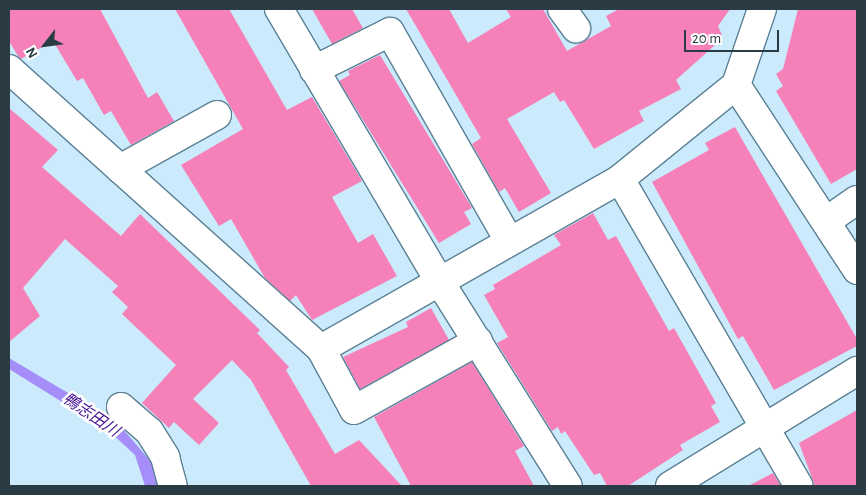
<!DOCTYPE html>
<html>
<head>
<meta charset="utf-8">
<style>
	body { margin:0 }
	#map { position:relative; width:866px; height:495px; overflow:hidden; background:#cbebfd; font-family:"Alegreya Sans","Noto Sans JP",sans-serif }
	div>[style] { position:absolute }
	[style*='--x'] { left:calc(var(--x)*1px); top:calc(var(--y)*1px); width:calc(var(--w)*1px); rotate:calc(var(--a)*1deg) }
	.water>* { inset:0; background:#a58ef9 }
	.building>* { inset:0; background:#f581b8 }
	.roads { filter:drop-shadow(1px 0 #5b8094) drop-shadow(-1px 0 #5b8094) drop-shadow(0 1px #5b8094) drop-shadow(0 -1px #5b8094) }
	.street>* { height:28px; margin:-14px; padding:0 14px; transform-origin:14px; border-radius:14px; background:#fff }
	span { translate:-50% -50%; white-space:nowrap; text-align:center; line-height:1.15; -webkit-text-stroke:5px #fff; paint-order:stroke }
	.water-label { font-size:16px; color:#461493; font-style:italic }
	.frame { position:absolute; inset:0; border:10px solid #2b3b44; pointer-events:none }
	.north { position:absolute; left:20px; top:20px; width:50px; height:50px; -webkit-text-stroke:4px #fff; paint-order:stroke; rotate:240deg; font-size:14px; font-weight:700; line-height:20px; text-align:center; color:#2b3b44 }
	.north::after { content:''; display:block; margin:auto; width:18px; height:22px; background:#2b3b44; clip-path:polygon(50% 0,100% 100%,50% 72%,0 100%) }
	.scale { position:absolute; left:684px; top:30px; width:95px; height:22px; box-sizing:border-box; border:2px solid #2b3b44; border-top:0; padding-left:6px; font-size:15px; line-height:18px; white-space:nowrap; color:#2b3b44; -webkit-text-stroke:4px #fff; paint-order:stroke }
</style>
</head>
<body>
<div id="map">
	<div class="water">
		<div style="clip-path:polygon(9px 358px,117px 422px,152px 463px,158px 486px,145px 486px,135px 455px,109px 431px,9px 369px)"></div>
	</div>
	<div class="building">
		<div style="clip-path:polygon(9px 9px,100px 9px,148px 98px,157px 92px,174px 121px,131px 145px,111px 111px,104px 115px,83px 78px,77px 81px,53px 41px,21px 59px,18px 56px,9px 41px)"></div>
		<div style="clip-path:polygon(175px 9px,229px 9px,287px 110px,312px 97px,362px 181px,332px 197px,358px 243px,373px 234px,397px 276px,312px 320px,296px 295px,290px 301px,265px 278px,231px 219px,219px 226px,181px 165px,243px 129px)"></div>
		<div style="clip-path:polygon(312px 9px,352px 9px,363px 28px,332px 44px)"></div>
		<div style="clip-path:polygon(406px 9px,449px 9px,468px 43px,511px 17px,506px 9px,543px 9px,567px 51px,611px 26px,606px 16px,619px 9px,730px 9px,718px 26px,722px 35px,714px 46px,676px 80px,681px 89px,639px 111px,644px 121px,594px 149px,564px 100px,560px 102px,554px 92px,507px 119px,551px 193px,519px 212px,505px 188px,499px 192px,472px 144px,481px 138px)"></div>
		<div style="clip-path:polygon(798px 9px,857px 9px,857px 169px,831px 184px,776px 91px,783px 86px,776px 74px,783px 69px)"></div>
		<div style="clip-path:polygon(380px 55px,472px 208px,464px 212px,471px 224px,439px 243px,339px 81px,350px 75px,348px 71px)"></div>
		<div style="clip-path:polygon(9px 108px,58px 150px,42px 167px,121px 236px,140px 214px,260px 330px,257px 333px,289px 367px,286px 370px,335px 454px,359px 440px,402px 486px,311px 486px,251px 380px,232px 360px,193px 399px,219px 423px,199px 445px,174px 422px,169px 428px,142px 403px,176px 365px,122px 314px,128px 307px,112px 292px,118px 286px,65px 239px,23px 288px,40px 316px,9px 342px)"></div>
		<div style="clip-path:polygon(735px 127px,857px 339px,857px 346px,774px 390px,743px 336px,738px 339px,652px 182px,709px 150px,705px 143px)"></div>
		<div style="clip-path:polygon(593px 213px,608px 240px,616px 236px,669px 331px,674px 328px,716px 403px,711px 406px,720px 422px,680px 445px,683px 450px,628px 486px,607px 486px,600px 473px,594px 475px,565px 431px,561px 434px,558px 427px,552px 431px,497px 343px,508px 337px,484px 295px,495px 289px,493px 285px,561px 245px,554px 235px)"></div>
		<div style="clip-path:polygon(431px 308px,449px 340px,360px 389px,343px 357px,408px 327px,406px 322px)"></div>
		<div style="clip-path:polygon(472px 362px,524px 446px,515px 451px,534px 486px,411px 486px,374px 417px)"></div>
		<div style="clip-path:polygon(857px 410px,857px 486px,815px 486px,799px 443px)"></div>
		<div style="clip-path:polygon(773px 473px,781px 486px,748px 486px)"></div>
	</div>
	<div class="roads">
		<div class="street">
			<div style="--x:279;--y:9;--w:313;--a:59.5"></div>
			<div style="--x:438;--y:279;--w:244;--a:57.9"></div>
			<div style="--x:562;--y:9;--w:24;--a:54"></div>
			<div style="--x:9;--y:69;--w:419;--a:41.9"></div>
			<div style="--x:321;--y:349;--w:344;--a:-29.6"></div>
			<div style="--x:620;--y:179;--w:149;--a:-39"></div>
			<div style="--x:736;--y:85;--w:80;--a:-71.1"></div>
			<div style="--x:314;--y:70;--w:85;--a:-26.6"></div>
			<div style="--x:390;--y:32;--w:241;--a:60.3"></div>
			<div style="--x:736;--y:85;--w:221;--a:56.8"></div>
			<div style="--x:120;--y:169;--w:111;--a:-29.1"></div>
			<div style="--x:620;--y:179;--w:355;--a:59.8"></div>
			<div style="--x:828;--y:220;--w:35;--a:-35"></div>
			<div style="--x:321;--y:349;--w:69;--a:61.6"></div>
			<div style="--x:354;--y:410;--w:142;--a:-29.1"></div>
			<div style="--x:121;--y:407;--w:37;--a:41"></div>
			<div style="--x:149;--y:431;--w:31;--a:58"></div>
			<div style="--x:165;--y:457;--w:30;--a:75"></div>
			<div style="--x:670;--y:486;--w:220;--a:-31.6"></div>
		</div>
	</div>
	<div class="water-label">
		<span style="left:91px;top:415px;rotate:34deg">鴨志田川</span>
	</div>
	<div class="frame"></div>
	<div class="north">N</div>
	<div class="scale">20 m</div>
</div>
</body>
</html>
